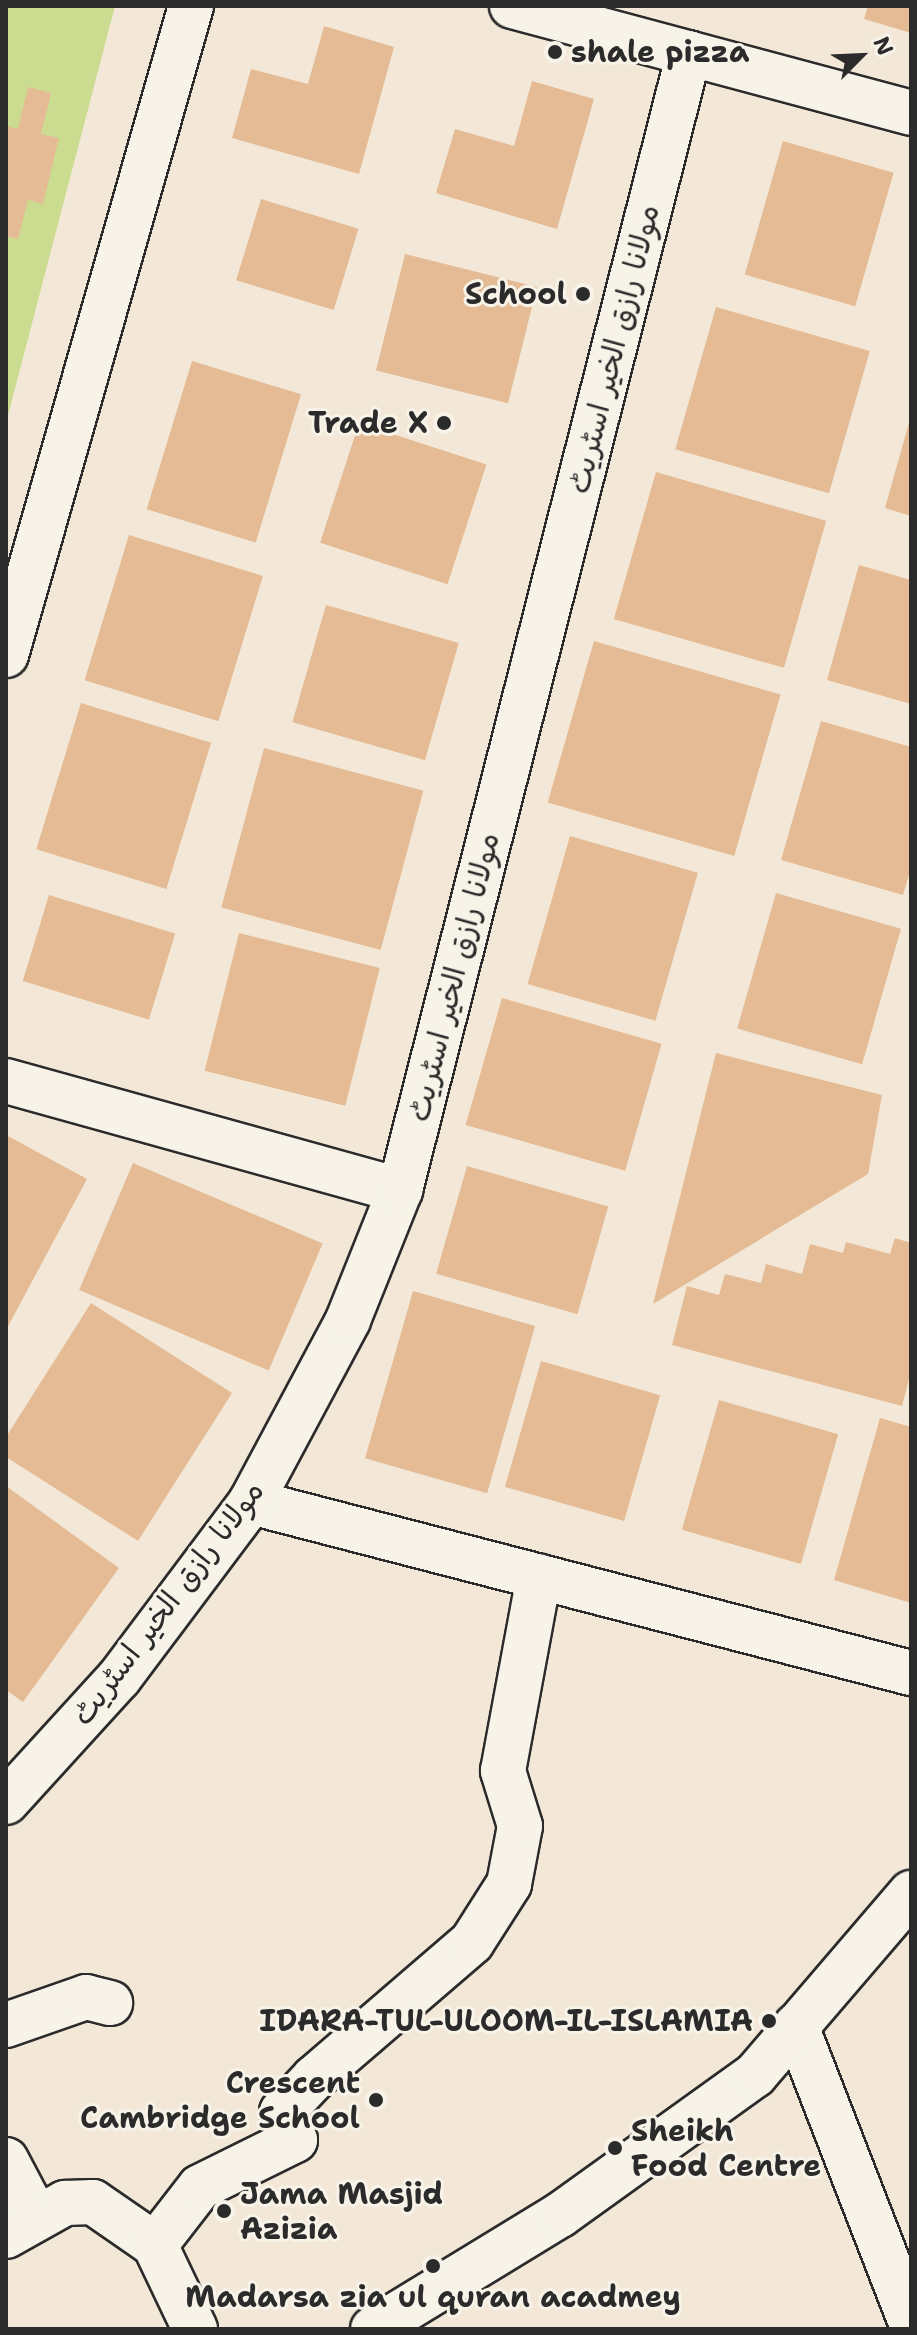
<!DOCTYPE html>
<html>
<head>
<meta charset="utf-8">
<style>
	body { margin:0 }
	#map { position:relative; width:917px; height:2335px; overflow:hidden; background:#f3e8d7; font-family:"Shantell Sans","Playpen Sans Arabic",sans-serif }
	div>[style] { position:absolute }
	[style*='--x'] { left:calc(var(--x)*1px); top:calc(var(--y)*1px); width:calc(var(--w)*1px); rotate:calc(var(--a)*1deg) }
	.green>* { inset:0; background:#cbdc90 }
	.building>* { inset:0; background:#e4bb94; transform-origin:0 0 }
	.roads { filter:drop-shadow(2px 0 #2b2b2b) drop-shadow(-2px 0 #2b2b2b) drop-shadow(0 2px #2b2b2b) drop-shadow(0 -2px #2b2b2b) }
	.minor>* { height:44px; margin:-22px; padding:0 22px; transform-origin:22px; border-radius:22px; background:#f7f3e8 }
	.dots>* { width:22px; height:22px; translate:-50% -50%; box-sizing:border-box; border:4px solid #f7f3e8; border-radius:50% }
	span { translate:-50% -50%; white-space:nowrap; text-align:center; line-height:1.15; -webkit-text-stroke:6px #f7f3e8; paint-order:stroke }
	.poi-label { font-size:30px; color:#2b2b2b; font-weight:700 }
	.left { translate:0 -50%; text-align:left }
	.right { translate:-100% -50%; text-align:right }
	.street-label { font-size:30px; color:#2b2b2b }
	.frame { position:absolute; inset:0; border:8px solid #2b2b2b; pointer-events:none }
	.north { position:absolute; left:821px; top:16px; width:80px; height:80px; -webkit-text-stroke:6px #f7f3e8; paint-order:stroke; rotate:66deg; font-size:22px; font-weight:700; line-height:32px; text-align:center; color:#2b2b2b }
	.north::after { content:''; display:block; margin:auto; width:28px; height:36px; background:#2b2b2b; clip-path:polygon(50% 0,100% 100%,50% 72%,0 100%) }
</style>
</head>
<body>
<div id="map">
	<div class="green">
		<div style="clip-path:polygon(6px 6px,115px 6px,6px 423px)"></div>
	</div>
	<div class="building">
		<div style="clip-path:polygon(868px 6px,911px 6px,911px 33px,864px 19px)"></div>
		<div style="clip-path:polygon(324px 26px,394px 47px,359px 174px,232px 138px,251px 69px,308px 84px)"></div>
		<div style="clip-path:polygon(532px 81px,594px 99px,557px 229px,436px 193px,455px 129px,514px 146px)"></div>
		<div style="clip-path:polygon(28px 87px,51px 93px,41px 134px,59px 138px,43px 204px,28px 200px,18px 239px,6px 236px,6px 126px,18px 129px)"></div>
		<div style="left:783px;top:141px;width:115px;height:139px;rotate:16deg"></div>
		<div style="left:261px;top:199px;width:102px;height:85px;rotate:17deg"></div>
		<div style="left:405px;top:254px;width:136px;height:120px;rotate:14deg"></div>
		<div style="left:716px;top:307px;width:160px;height:148px;rotate:16deg"></div>
		<div style="left:192px;top:361px;width:114px;height:155px;rotate:17deg"></div>
		<div style="clip-path:polygon(910px 419px,911px 419px,911px 516px,885px 508px)"></div>
		<div style="left:359px;top:423px;width:134px;height:126px;rotate:18deg"></div>
		<div style="left:656px;top:472px;width:177px;height:153px;rotate:16deg"></div>
		<div style="left:129px;top:535px;width:140px;height:152px;rotate:17deg"></div>
		<div style="clip-path:polygon(859px 565px,911px 580px,911px 704px,827px 680px)"></div>
		<div style="left:326px;top:605px;width:138px;height:122px;rotate:16deg"></div>
		<div style="left:594px;top:641px;width:194px;height:168px;rotate:16deg"></div>
		<div style="left:81px;top:703px;width:136px;height:153px;rotate:17deg"></div>
		<div style="clip-path:polygon(821px 721px,911px 747px,911px 868px,903px 895px,781px 860px)"></div>
		<div style="left:264px;top:748px;width:165px;height:165px;rotate:15deg"></div>
		<div style="left:570px;top:836px;width:133px;height:154px;rotate:16deg"></div>
		<div style="left:776px;top:893px;width:130px;height:141px;rotate:16deg"></div>
		<div style="left:49px;top:895px;width:132px;height:90px;rotate:17deg"></div>
		<div style="left:239px;top:933px;width:145px;height:142px;rotate:14deg"></div>
		<div style="left:502px;top:998px;width:166px;height:132px;rotate:16deg"></div>
		<div style="clip-path:polygon(716px 1053px,882px 1095px,868px 1174px,653px 1304px)"></div>
		<div style="clip-path:polygon(6px 1135px,87px 1179px,6px 1330px)"></div>
		<div style="left:133px;top:1163px;width:206px;height:138px;rotate:23deg"></div>
		<div style="left:467px;top:1166px;width:147px;height:112px;rotate:16deg"></div>
		<div style="clip-path:polygon(895px 1238px,911px 1243px,911px 1371px,902px 1406px,672px 1345px,687px 1286px,719px 1295px,725px 1274px,761px 1283px,766px 1264px,802px 1274px,810px 1244px,843px 1253px,846px 1242px,890px 1254px)"></div>
		<div style="left:413px;top:1291px;width:127px;height:174px;rotate:16deg"></div>
		<div style="clip-path:polygon(91px 1303px,232px 1393px,138px 1541px,6px 1457px,6px 1437px)"></div>
		<div style="left:541px;top:1361px;width:124px;height:131px;rotate:16deg"></div>
		<div style="left:719px;top:1400px;width:124px;height:135px;rotate:16deg"></div>
		<div style="clip-path:polygon(880px 1418px,911px 1427px,911px 1603px,834px 1580px)"></div>
		<div style="clip-path:polygon(6px 1486px,119px 1568px,23px 1702px,6px 1690px)"></div>
	</div>
	<div class="roads">
		<div class="minor">
			<div style="--x:512;--y:6;--w:413;--a:15"></div>
			<div style="--x:6;--y:655;--w:675;--a:-74.09"></div>
			<div style="--x:6;--y:1081;--w:409;--a:15.5"></div>
			<div style="--x:251;--y:1502;--w:682;--a:14.53"></div>
			<div style="--x:6;--y:1802;--w:168;--a:-47.7"></div>
			<div style="--x:119;--y:1678;--w:220;--a:-53.1"></div>
			<div style="--x:251;--y:1502;--w:206;--a:-61.9"></div>
			<div style="--x:348;--y:1320;--w:140;--a:-68.2"></div>
			<div style="--x:400;--y:1190;--w:1173;--a:-75.74"></div>
			<div style="--x:6;--y:2025;--w:85;--a:-19.3"></div>
			<div style="--x:86;--y:1997;--w:25;--a:14"></div>
			<div style="--x:796;--y:2026;--w:318;--a:68.8"></div>
			<div style="--x:6;--y:2160;--w:64;--a:62.2"></div>
			<div style="--x:6;--y:2236;--w:68;--a:-29.2"></div>
			<div style="--x:65;--y:2203;--w:28;--a:-2"></div>
			<div style="--x:93;--y:2202;--w:75;--a:34.7"></div>
			<div style="--x:155;--y:2245;--w:93;--a:64.5"></div>
			<div style="--x:155;--y:2245;--w:73;--a:-52.2"></div>
			<div style="--x:200;--y:2187;--w:106;--a:-26.3"></div>
			<div style="--x:295;--y:2140;--w:31;--a:-115"></div>
			<div style="--x:282;--y:2112;--w:47;--a:-46.7"></div>
			<div style="--x:314;--y:2078;--w:208;--a:-40.7"></div>
			<div style="--x:472;--y:1942;--w:69;--a:-57.5"></div>
			<div style="--x:509;--y:1884;--w:59;--a:-79.3"></div>
			<div style="--x:520;--y:1826;--w:58;--a:-107.2"></div>
			<div style="--x:503;--y:1771;--w:198;--a:-79.5"></div>
			<div style="--x:373;--y:2329;--w:219;--a:-31.4"></div>
			<div style="--x:560;--y:2215;--w:240;--a:-35.7"></div>
			<div style="--x:755;--y:2075;--w:240;--a:-49.4"></div>
		</div>
	</div>
	<div class="dots">
		<div style="left:555px;top:52px;background:#2b2b2b"></div>
		<div style="left:583px;top:294px;background:#2b2b2b"></div>
		<div style="left:444px;top:423px;background:#2b2b2b"></div>
		<div style="left:769px;top:2021px;background:#2b2b2b"></div>
		<div style="left:376px;top:2100px;background:#2b2b2b"></div>
		<div style="left:615px;top:2148px;background:#2b2b2b"></div>
		<div style="left:224px;top:2211px;background:#2b2b2b"></div>
		<div style="left:433px;top:2266px;background:#2b2b2b"></div>
	</div>
	<div class="poi-label">
		<span class="left" style="left:571px;top:52px">shale pizza</span>
		<span class="right" style="left:567px;top:294px">School</span>
		<span class="right" style="left:428px;top:423px">Trade X</span>
		<span class="right" style="left:753px;top:2021px">IDARA-TUL-ULOOM-IL-ISLAMIA</span>
		<span class="right" style="left:360px;top:2100px">Crescent<br>Cambridge School</span>
		<span class="left" style="left:631px;top:2148px">Sheikh<br>Food Centre</span>
		<span class="left" style="left:240px;top:2211px">Jama Masjid<br>Azizia</span>
		<span style="left:433px;top:2297px">Madarsa zia ul quran acadmey</span>
	</div>
	<div class="street-label">
		<span style="left:614px;top:349px;rotate:-76deg">مولانا رازق الخیر اسٹریٹ</span>
		<span style="left:454px;top:977px;rotate:-76deg">مولانا رازق الخیر اسٹریٹ</span>
		<span style="left:168px;top:1603px;rotate:-53deg">مولانا رازق الخیر اسٹریٹ</span>
	</div>
	<div class="frame"></div>
	<div class="north">N</div>
</div>
</body>
</html>
